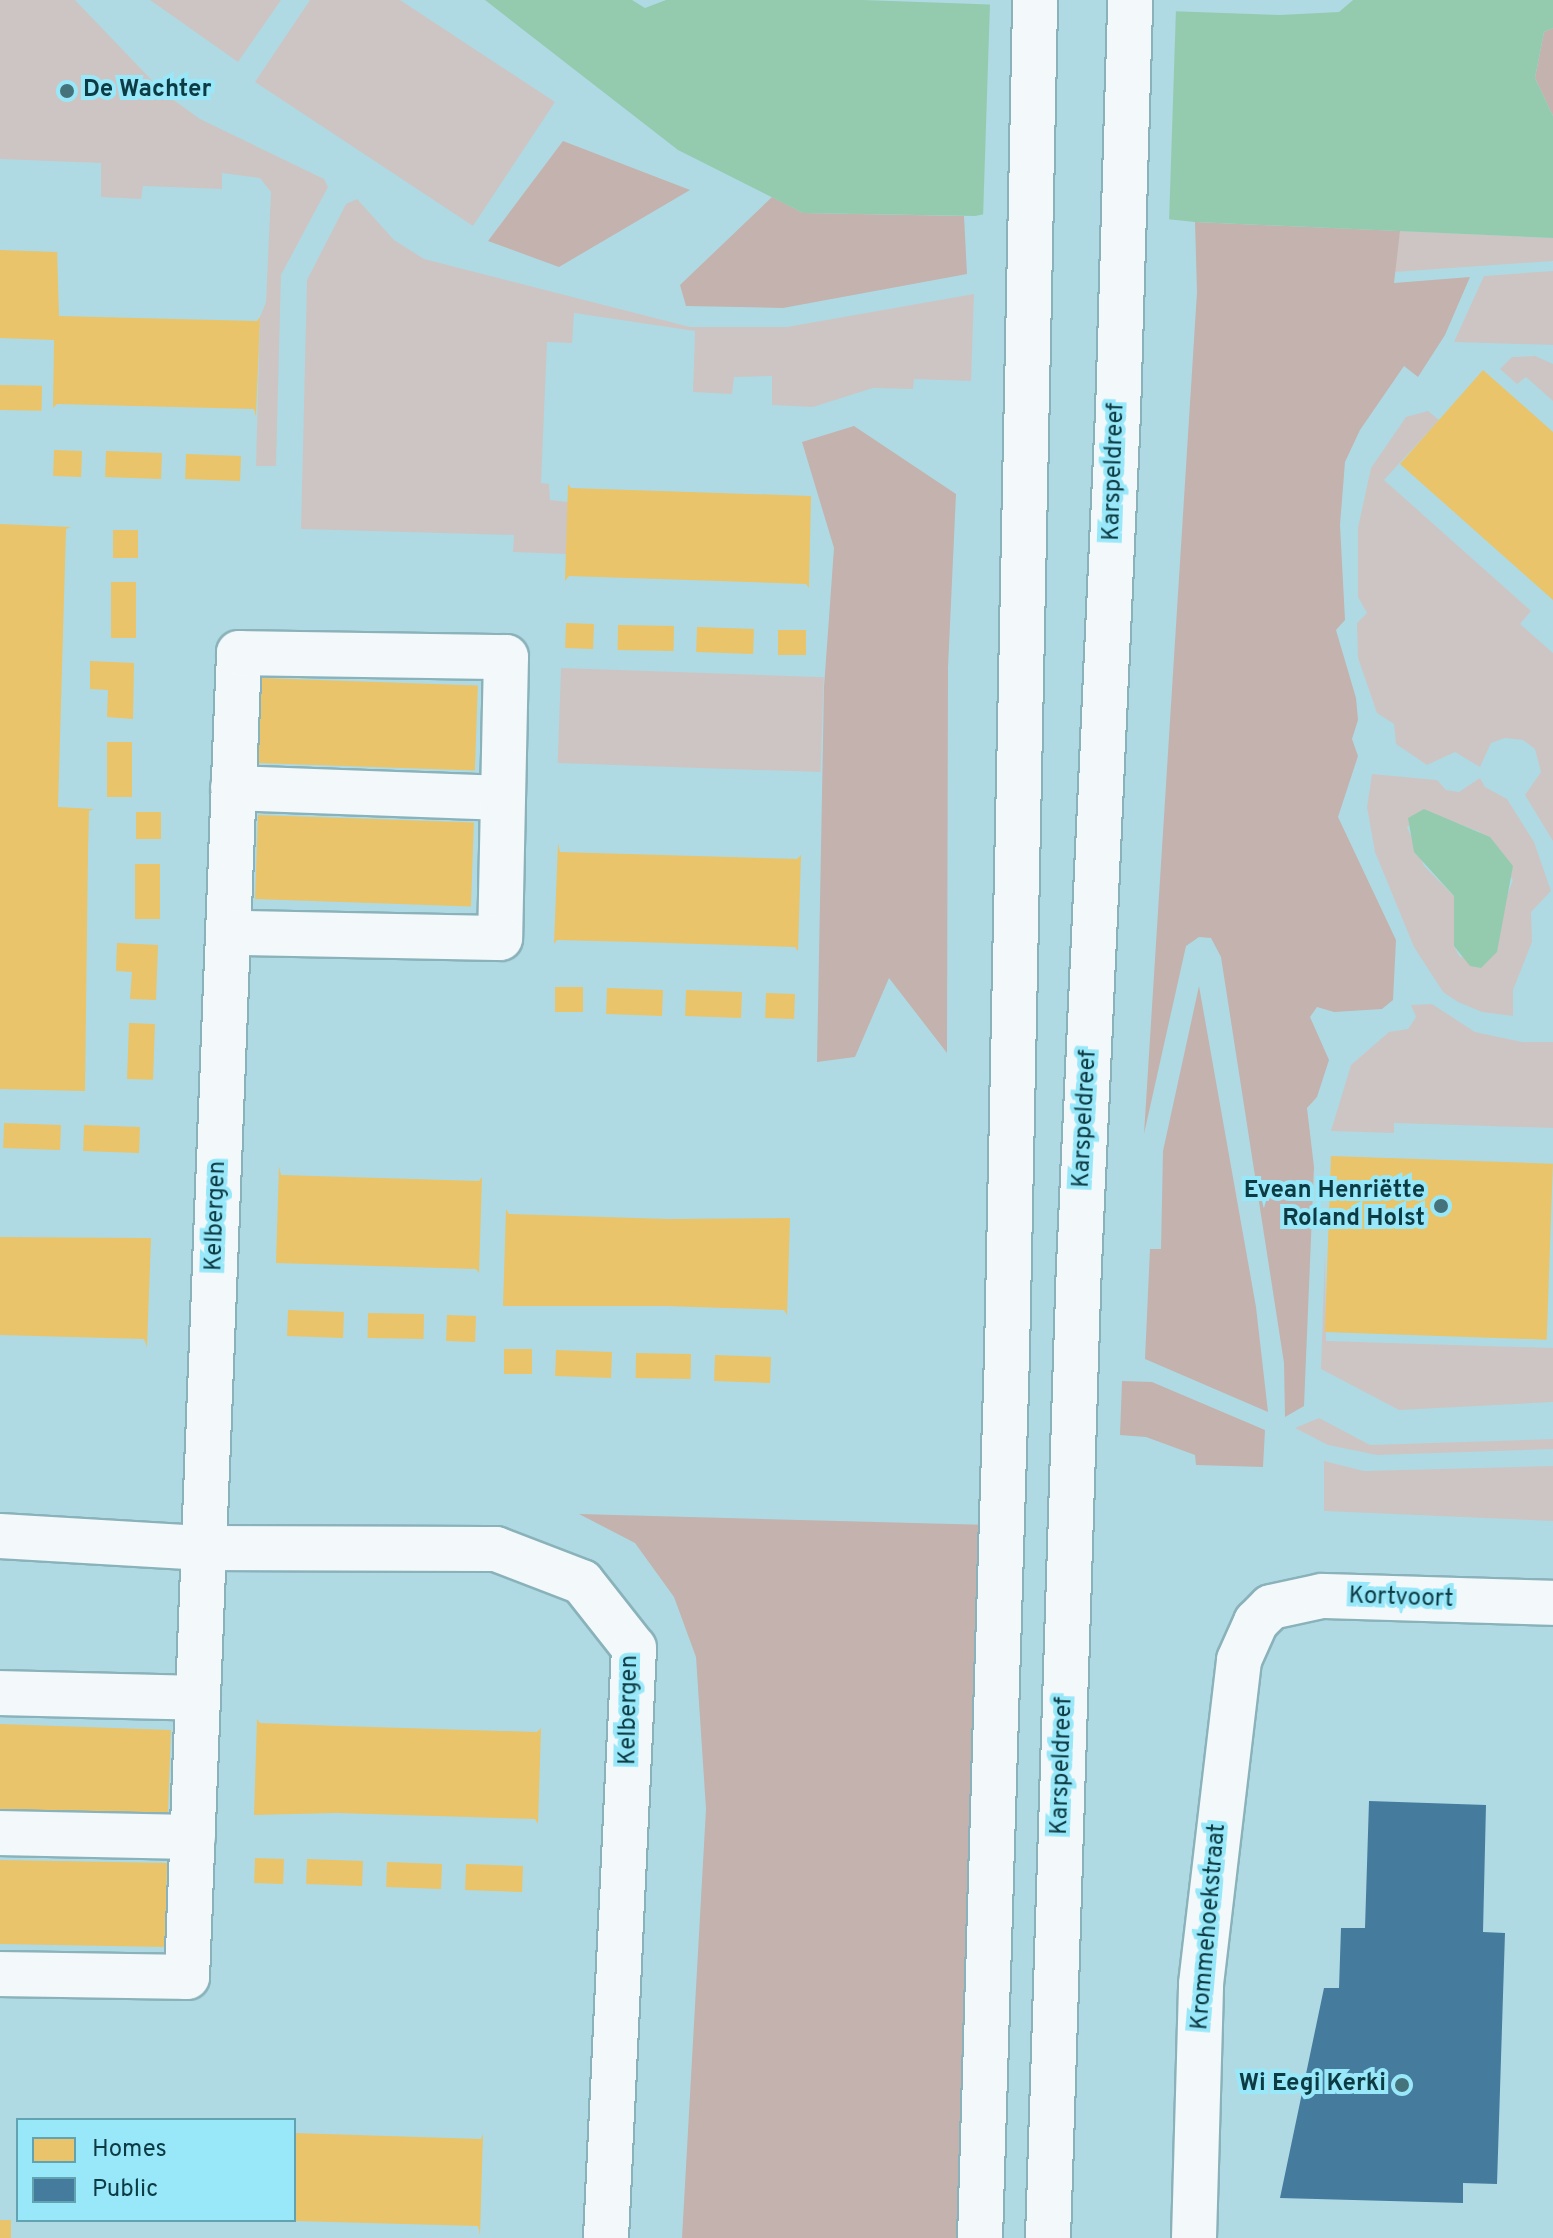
<!DOCTYPE html>
<html>
<head>
<meta charset="utf-8">
<style>
	body { margin:0 }
	#map { position:relative; width:1553px; height:2238px; overflow:hidden; background:#afdae3; font-family:Overpass,sans-serif }
	div>[style] { position:absolute }
	[style*='--x'] { left:calc(var(--x)*1px); top:calc(var(--y)*1px); width:calc(var(--w)*1px); rotate:calc(var(--a)*1deg) }
	.green>* { inset:0; background:#cdc5c3; transform-origin:0 0 }
	.forest>* { inset:0; background:#c4b2ae }
	.water>* { inset:0; background:#94cbaf }
	.pier>* { inset:0; background:#afdae3 }
	.homes>* { inset:0; background:#e9c46a; transform-origin:0 0 }
	.public>* { inset:0; background:#457b9d }
	.roads { filter:drop-shadow(2px 0 #8ab2ba) drop-shadow(-2px 0 #8ab2ba) drop-shadow(0 2px #8ab2ba) drop-shadow(0 -2px #8ab2ba) }
	.minor>* { height:44px; margin:-22px; padding:0 22px; transform-origin:22px; border-radius:22px; background:#f3f9fb }
	.dots>* { width:22px; height:22px; translate:-50% -50%; box-sizing:border-box; border:4px solid #99e8f9; border-radius:50% }
	span { translate:-50% -50%; white-space:nowrap; text-align:center; line-height:1.15; -webkit-text-stroke:8px #99e8f9; paint-order:stroke }
	.poi-label { font-size:24px; color:#0c3b44; font-weight:700 }
	.left { translate:0 -50%; text-align:left }
	.right { translate:-100% -50%; text-align:right }
	.street-label { font-size:24px; color:#0c3b44 }
	.legend { position:absolute; left:16px; top:2118px; width:280px; height:104px; box-sizing:border-box; background:#99e8f9; border:2px solid #61a3b1; margin:0; padding:10px 14px; list-style:none; font-size:24px; color:#0c3b44 }
	.legend li { display:flex; align-items:center; gap:16px; height:40px }
	.legend b { width:40px; border:2px solid #61a3b1 }
</style>
</head>
<body>
<div id="map">
	<div class="green">
		<div style="clip-path:polygon(0 0,75px 0,165px 94px,200px 119px,324px 179px,328px 187px,281px 275px,276px 466px,256px 466px,260px 317px,266px 302px,271px 192px,260px 178px,222px 173px,222px 189px,143px 186px,141px 199px,101px 197px,101px 163px,0 159px)"></div>
		<div style="clip-path:polygon(150px 0,281px 0,238px 62px)"></div>
		<div style="clip-path:polygon(310px 0,400px 0,555px 102px,473px 226px,255px 82px)"></div>
		<div style="clip-path:polygon(357px 199px,394px 240px,424px 259px,690px 327px,787px 327px,974px 294px,971px 381px,914px 379px,913px 389px,873px 388px,813px 407px,772px 405px,772px 376px,734px 377px,732px 394px,693px 392px,695px 331px,574px 313px,572px 343px,547px 342px,541px 483px,549px 484px,550px 500px,568px 502px,566px 554px,513px 552px,514px 535px,301px 529px,307px 280px,346px 204px)"></div>
		<div style="clip-path:polygon(1400px 231px,1553px 238px,1553px 261px,1394px 272px)"></div>
		<div style="clip-path:polygon(1553px 271px,1553px 345px,1454px 342px,1484px 276px)"></div>
		<div style="clip-path:polygon(1535px 356px,1553px 364px,1553px 401px,1526px 377px,1517px 384px,1500px 369px,1512px 357px)"></div>
		<div style="clip-path:polygon(1428px 411px,1439px 420px,1384px 480px,1531px 611px,1520px 624px,1553px 653px,1553px 841px,1525px 795px,1541px 772px,1535px 749px,1523px 740px,1505px 738px,1491px 743px,1480px 767px,1455px 752px,1427px 765px,1396px 744px,1394px 724px,1377px 713px,1358px 658px,1357px 623px,1367px 613px,1358px 597px,1358px 528px,1371px 468px,1406px 417px)"></div>
		<div style="left:561px;top:668px;width:263px;height:95px;rotate:2deg"></div>
		<div style="clip-path:polygon(evenodd,1372px 774px,1437px 780px,1446px 790px,1459px 792px,1480px 778px,1485px 787px,1507px 799px,1534px 842px,1551px 891px,1531px 912px,1532px 942px,1513px 990px,1513px 1016px,1482px 1012px,1458px 1002px,1443px 992px,1414px 947px,1375px 852px,1367px 807px,1372px 774px,1433px 814px,1480px 832px,1513px 880px,1501px 912px,1497px 952px,1460px 957px,1454px 946px,1454px 896px,1424px 866px,1407px 827px,1433px 814px)"></div>
		<div style="clip-path:polygon(1432px 1004px,1475px 1032px,1522px 1042px,1553px 1042px,1553px 1128px,1394px 1123px,1394px 1133px,1331px 1131px,1351px 1065px,1389px 1032px,1408px 1029px,1416px 1017px,1411px 1005px)"></div>
		<div style="clip-path:polygon(1325px 1250px,1326px 1341px,1553px 1348px,1553px 1402px,1399px 1410px,1321px 1369px)"></div>
		<div style="clip-path:polygon(1319px 1418px,1370px 1445px,1553px 1439px,1553px 1449px,1377px 1455px,1328px 1445px,1295px 1428px)"></div>
		<div style="clip-path:polygon(1324px 1461px,1364px 1471px,1553px 1466px,1553px 1521px,1324px 1511px)"></div>
	</div>
	<div class="forest">
		<div style="clip-path:polygon(1553px 28px,1553px 116px,1535px 78px,1544px 32px)"></div>
		<div style="clip-path:polygon(563px 141px,690px 190px,559px 267px,488px 241px)"></div>
		<div style="clip-path:polygon(772px 197px,803px 213px,964px 216px,967px 274px,783px 308px,686px 306px,680px 285px)"></div>
		<div style="clip-path:polygon(1195px 222px,1400px 231px,1394px 283px,1470px 277px,1445px 335px,1418px 377px,1404px 366px,1360px 430px,1345px 462px,1340px 525px,1345px 620px,1336px 630px,1356px 698px,1358px 720px,1352px 739px,1358px 756px,1338px 817px,1396px 940px,1393px 1000px,1382px 1009px,1334px 1012px,1317px 1007px,1310px 1017px,1329px 1060px,1317px 1097px,1307px 1108px,1314px 1167px,1304px 1406px,1285px 1417px,1284px 1363px,1221px 957px,1211px 938px,1199px 937px,1186px 946px,1144px 1134px,1197px 292px)"></div>
		<div style="clip-path:polygon(854px 426px,956px 494px,948px 668px,947px 1053px,889px 978px,855px 1057px,817px 1062px,824px 687px,834px 548px,802px 442px)"></div>
		<div style="clip-path:polygon(1199px 986px,1256px 1307px,1268px 1412px,1145px 1359px,1150px 1249px,1161px 1249px,1163px 1151px)"></div>
		<div style="clip-path:polygon(1122px 1381px,1152px 1382px,1265px 1430px,1263px 1467px,1196px 1465px,1195px 1455px,1146px 1437px,1120px 1435px)"></div>
		<div style="clip-path:polygon(579px 1514px,991px 1525px,986px 1699px,956px 2238px,682px 2238px,706px 1809px,696px 1657px,674px 1597px,635px 1543px)"></div>
	</div>
	<div class="water">
		<div style="clip-path:polygon(485px 0,632px 0,645px 8px,666px 0,863px 0,1280px 15px,1339px 12px,1353px 0,1553px 0,1553px 28px,1544px 32px,1535px 78px,1553px 116px,1553px 238px,1195px 222px,1030px 205px,975px 216px,803px 213px,678px 150px)"></div>
		<div style="clip-path:polygon(1424px 809px,1490px 837px,1513px 866px,1497px 952px,1481px 968px,1470px 966px,1454px 946px,1454px 896px,1414px 852px,1408px 818px)"></div>
	</div>
	<div class="pier">
		<div style="clip-path:polygon(990px 3px,1176px 8px,1169px 223px,1030px 209px,983px 218px)"></div>
	</div>
	<div class="homes">
		<div style="clip-path:polygon(57px 247px,59px 316px,257px 321px,260px 317px,256px 417px,254px 409px,57px 404px,53px 408px,54px 340px,0 338px,0 250px,57px 252px)"></div>
		<div style="clip-path:polygon(1483px 370px,1553px 432px,1553px 600px,1400px 464px)"></div>
		<div style="left:0;top:385px;width:42px;height:25px;rotate:1deg"></div>
		<div style="left:54px;top:450px;width:28px;height:26px;rotate:2deg"></div>
		<div style="left:106px;top:451px;width:56px;height:26px;rotate:2deg"></div>
		<div style="left:186px;top:454px;width:55px;height:25px;rotate:2deg"></div>
		<div style="clip-path:polygon(568px 484px,571px 488px,811px 496px,809px 588px,806px 584px,569px 576px,565px 581px)"></div>
		<div style="clip-path:polygon(0 524px,71px 527px,66px 529px,58px 807px,94px 809px,89px 811px,88px 850px,85px 1091px,0 1089px)"></div>
		<div style="left:113px;top:530px;width:25px;height:28px"></div>
		<div style="left:111px;top:582px;width:25px;height:56px"></div>
		<div style="left:566px;top:623px;width:28px;height:25px;rotate:2deg"></div>
		<div style="left:618px;top:625px;width:56px;height:25px;rotate:1deg"></div>
		<div style="left:697px;top:627px;width:57px;height:25px;rotate:2deg"></div>
		<div style="left:778px;top:630px;width:28px;height:25px"></div>
		<div style="clip-path:polygon(90px 661px,134px 663px,133px 719px,107px 717px,108px 690px,90px 689px)"></div>
		<div style="left:261px;top:678px;width:217px;height:85px;rotate:2deg"></div>
		<div style="left:107px;top:742px;width:25px;height:55px"></div>
		<div style="left:136px;top:812px;width:25px;height:27px"></div>
		<div style="left:258px;top:815px;width:216px;height:84px;rotate:2deg"></div>
		<div style="clip-path:polygon(558px 843px,560px 852px,797px 859px,801px 855px,798px 951px,795px 947px,636px 942px,557px 940px,554px 944px)"></div>
		<div style="left:135px;top:864px;width:25px;height:55px"></div>
		<div style="clip-path:polygon(117px 943px,158px 945px,156px 1000px,130px 999px,132px 972px,116px 971px)"></div>
		<div style="left:555px;top:987px;width:28px;height:25px"></div>
		<div style="left:607px;top:988px;width:56px;height:26px;rotate:2deg"></div>
		<div style="left:686px;top:990px;width:56px;height:26px;rotate:2deg"></div>
		<div style="left:766px;top:993px;width:29px;height:25px;rotate:2deg"></div>
		<div style="left:129px;top:1023px;width:26px;height:56px;rotate:2deg"></div>
		<div style="left:4px;top:1123px;width:57px;height:25px;rotate:2deg"></div>
		<div style="left:84px;top:1125px;width:56px;height:26px;rotate:2deg"></div>
		<div style="left:1331px;top:1156px;width:222px;height:176px;rotate:2deg"></div>
		<div style="clip-path:polygon(279px 1166px,281px 1175px,479px 1181px,482px 1177px,479px 1273px,476px 1269px,276px 1263px)"></div>
		<div style="clip-path:polygon(506px 1209px,509px 1214px,668px 1219px,790px 1218px,787px 1315px,784px 1310px,665px 1306px,503px 1306px)"></div>
		<div style="clip-path:polygon(0 1237px,151px 1238px,147px 1347px,144px 1339px,0 1335px)"></div>
		<div style="left:288px;top:1310px;width:56px;height:26px;rotate:2deg"></div>
		<div style="left:368px;top:1313px;width:56px;height:25px;rotate:1deg"></div>
		<div style="left:447px;top:1315px;width:29px;height:26px;rotate:2deg"></div>
		<div style="left:504px;top:1349px;width:28px;height:25px"></div>
		<div style="left:556px;top:1350px;width:56px;height:26px;rotate:2deg"></div>
		<div style="left:636px;top:1353px;width:55px;height:25px;rotate:1deg"></div>
		<div style="left:715px;top:1355px;width:56px;height:26px;rotate:2deg"></div>
		<div style="clip-path:polygon(257px 1719px,260px 1723px,339px 1726px,537px 1732px,541px 1728px,538px 1824px,535px 1819px,336px 1813px,254px 1815px)"></div>
		<div style="left:0;top:1724px;width:171px;height:85px;rotate:2deg"></div>
		<div style="left:255px;top:1858px;width:29px;height:25px;rotate:2deg"></div>
		<div style="left:307px;top:1859px;width:56px;height:25px;rotate:2deg"></div>
		<div style="left:0;top:1860px;width:167px;height:84px;rotate:1deg"></div>
		<div style="left:387px;top:1862px;width:55px;height:25px;rotate:2deg"></div>
		<div style="left:466px;top:1864px;width:57px;height:26px;rotate:2deg"></div>
		<div style="clip-path:polygon(294px 2133px,481px 2139px,483px 2134px,480px 2235px,478px 2226px,294px 2221px)"></div>
		<div style="left:0;top:2220px;width:11px;height:18px"></div>
	</div>
	<div class="public">
		<div style="clip-path:polygon(1369px 1801px,1486px 1805px,1483px 1932px,1505px 1933px,1497px 2184px,1463px 2183px,1463px 2203px,1280px 2198px,1324px 1988px,1339px 1988px,1341px 1928px,1365px 1928px)"></div>
	</div>
	<div class="roads">
		<div class="minor">
			<div style="--x:233;--y:788;--w:270;--a:2.1"></div>
			<div style="--x:0;--y:1536;--w:205;--a:3.4"></div>
			<div style="--x:205;--y:1548;--w:291;--a:0.2"></div>
			<div style="--x:496;--y:1549;--w:92;--a:21"></div>
			<div style="--x:582;--y:1582;--w:84;--a:51.8"></div>
			<div style="--x:634;--y:1648;--w:591;--a:92.72"></div>
			<div style="--x:0;--y:1693;--w:198;--a:1.4"></div>
			<div style="--x:0;--y:1833;--w:193;--a:1.2"></div>
			<div style="--x:0;--y:1974;--w:187;--a:0.9"></div>
			<div style="--x:187;--y:1977;--w:1325;--a:-87.75"></div>
			<div style="--x:239;--y:653;--w:267;--a:0.9"></div>
			<div style="--x:506;--y:657;--w:281;--a:91.2"></div>
			<div style="--x:500;--y:938;--w:272;--a:-178.9"></div>
			<div style="--x:980;--y:2238;--w:885;--a:-88.25"></div>
			<div style="--x:1007;--y:1353;--w:1353;--a:-88.81"></div>
			<div style="--x:1048;--y:2238;--w:973;--a:-88.18"></div>
			<div style="--x:1079;--y:1265;--w:853;--a:-87.38"></div>
			<div style="--x:1118;--y:413;--w:413;--a:-88.3"></div>
			<div style="--x:1194;--y:2238;--w:254;--a:-88.4"></div>
			<div style="--x:1201;--y:1984;--w:326;--a:-83.3"></div>
			<div style="--x:1239;--y:1660;--w:42;--a:-65.9"></div>
			<div style="--x:1256;--y:1622;--w:21;--a:-45"></div>
			<div style="--x:1271;--y:1607;--w:52;--a:-12.2"></div>
			<div style="--x:1322;--y:1596;--w:231;--a:1.7"></div>
		</div>
	</div>
	<div class="dots">
		<div style="left:67px;top:91px;background:#45737c"></div>
		<div style="left:1441px;top:1206px;background:#45737c"></div>
		<div style="left:1402px;top:2085px;background:#45737c"></div>
	</div>
	<div class="poi-label">
		<span class="left" style="left:83px;top:91px">De Wachter</span>
		<span class="right" style="left:1425px;top:1206px">Evean Henriëtte<br>Roland Holst</span>
		<span class="right" style="left:1386px;top:2085px">Wi Eegi Kerki</span>
	</div>
	<div class="street-label">
		<span style="left:1115px;top:472px;rotate:-88deg">Karspeldreef</span>
		<span style="left:1086px;top:1119px;rotate:-87deg">Karspeldreef</span>
		<span style="left:217px;top:1216px;rotate:-88deg">Kelbergen</span>
		<span style="left:1401px;top:1599px;rotate:2deg">Kortvoort</span>
		<span style="left:630px;top:1710px;rotate:-89deg">Kelbergen</span>
		<span style="left:1063px;top:1766px;rotate:-88deg">Karspeldreef</span>
		<span style="left:1210px;top:1927px;rotate:-85deg">Krommehoekstraat</span>
	</div>
	<ul class="legend">
	<li><b style="height:22px;background:#e9c46a"></b>Homes</li>
	<li><b style="height:22px;background:#457b9d"></b>Public</li>
	</ul>
</div>
</body>
</html>
